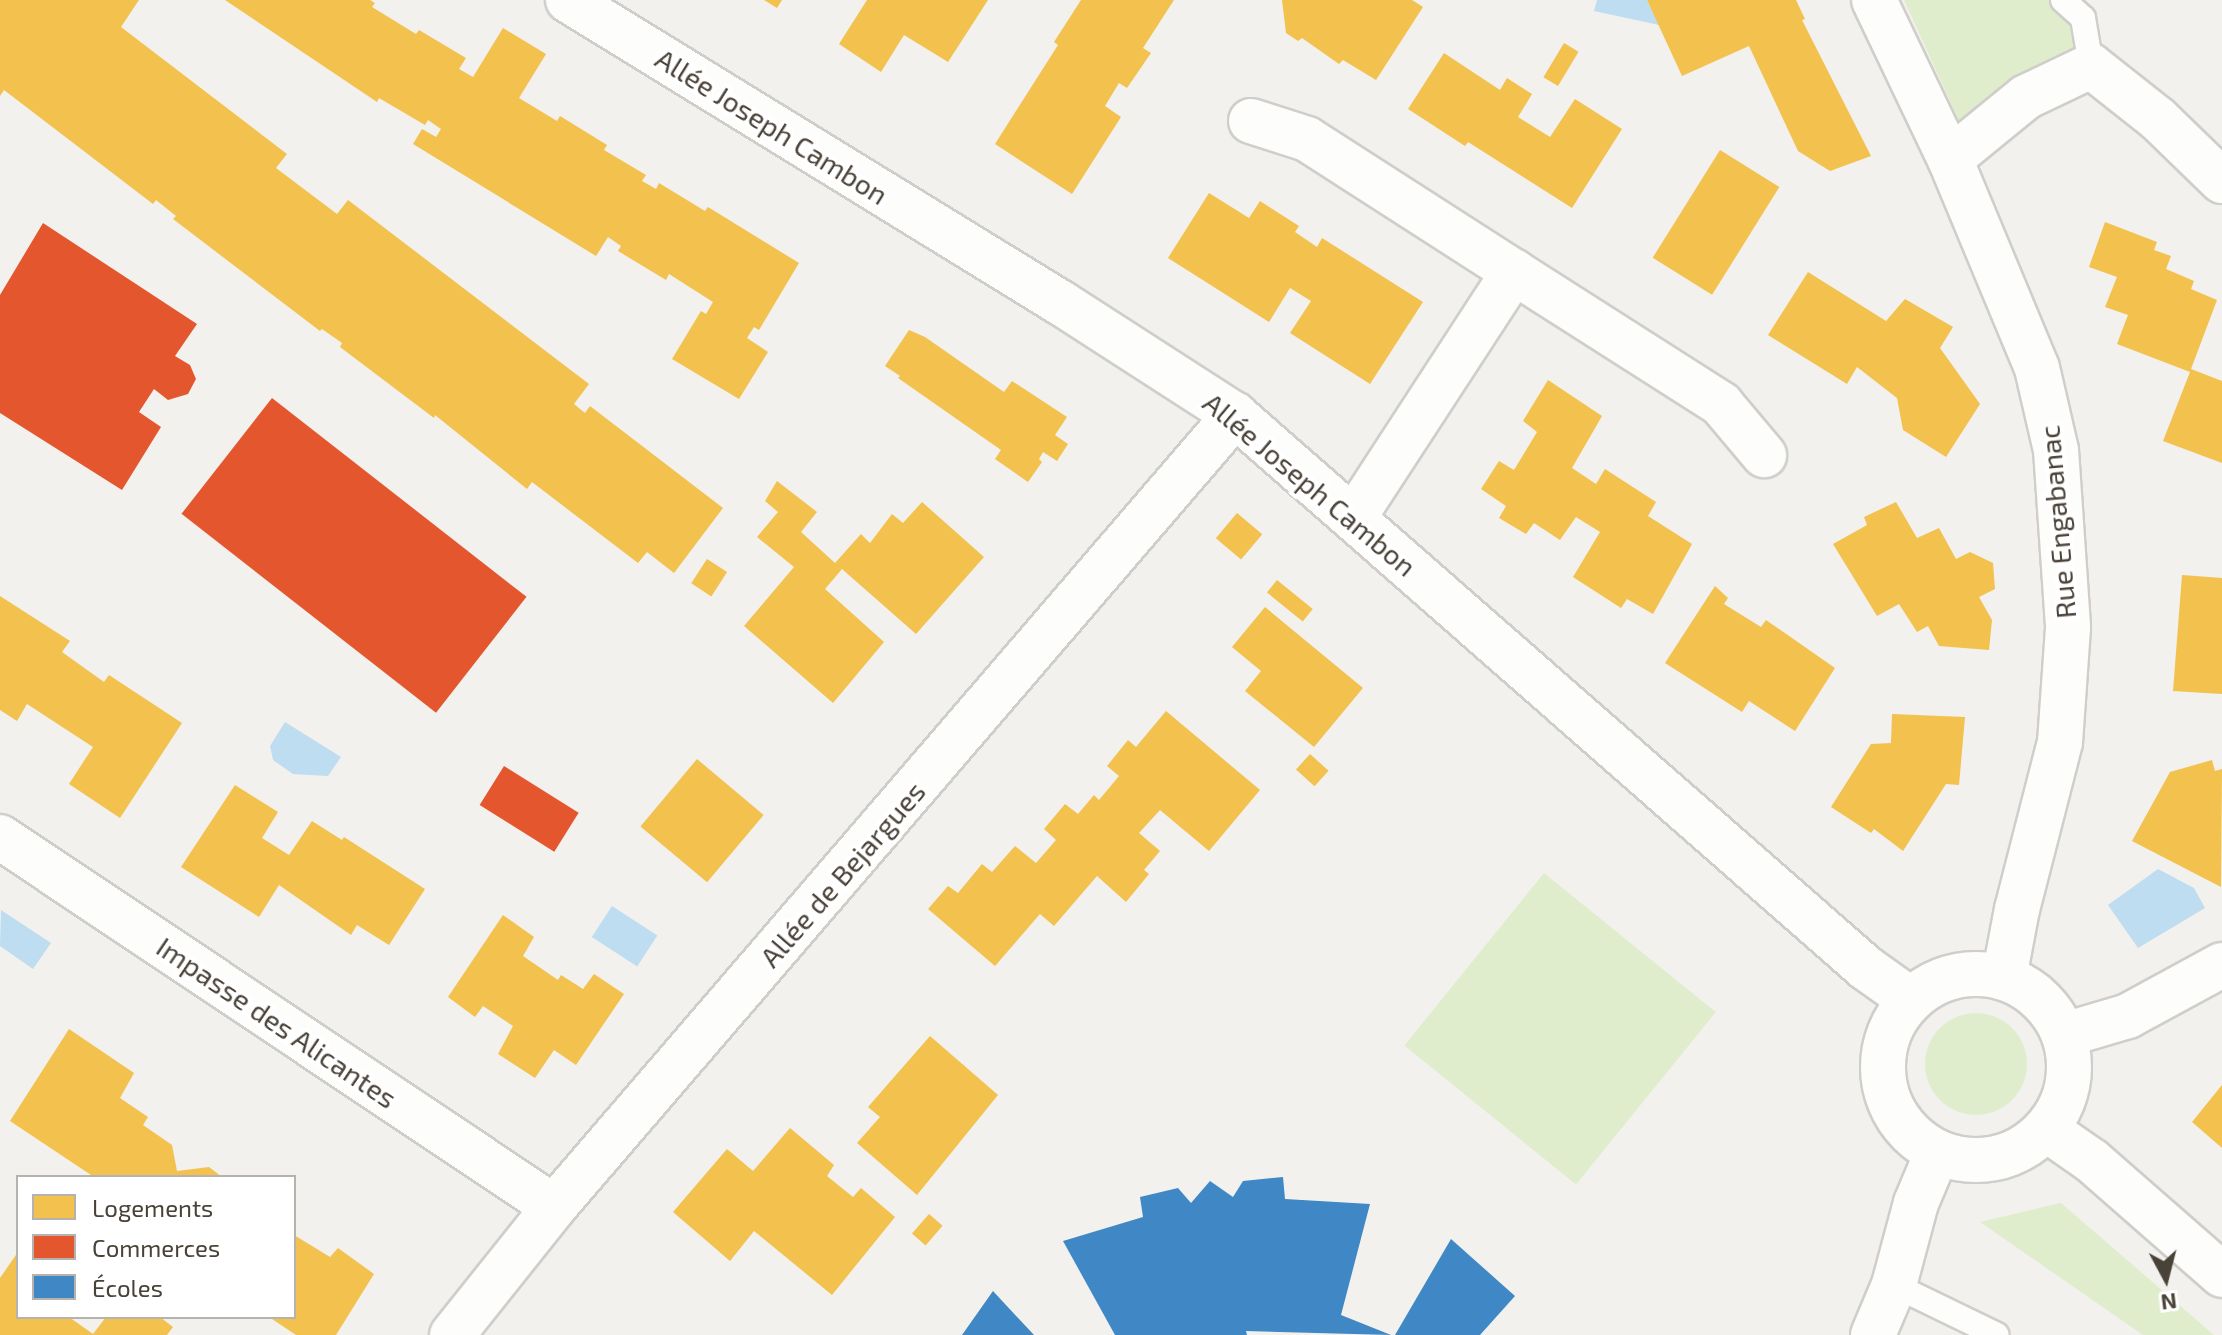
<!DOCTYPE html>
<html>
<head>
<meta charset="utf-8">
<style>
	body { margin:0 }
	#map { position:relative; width:2222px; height:1335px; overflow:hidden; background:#f2f1ed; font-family:"Exo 2",sans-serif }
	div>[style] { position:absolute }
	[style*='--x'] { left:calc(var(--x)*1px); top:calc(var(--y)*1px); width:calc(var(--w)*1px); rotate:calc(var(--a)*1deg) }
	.green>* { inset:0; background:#e0edcd; transform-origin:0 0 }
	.round { border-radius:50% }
	.water>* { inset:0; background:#beddf0; transform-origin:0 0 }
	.homes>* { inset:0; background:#f2c14e; transform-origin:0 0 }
	.shops>* { inset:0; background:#e4572e; transform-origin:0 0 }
	.schools>* { inset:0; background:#3f88c5 }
	.roads { filter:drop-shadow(2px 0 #d0ceca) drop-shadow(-2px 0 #d0ceca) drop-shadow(0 2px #d0ceca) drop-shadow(0 -2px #d0ceca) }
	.service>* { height:24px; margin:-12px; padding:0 12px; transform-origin:12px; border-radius:12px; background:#fdfdfc }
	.minor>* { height:44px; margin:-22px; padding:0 22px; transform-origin:22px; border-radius:22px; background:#fdfdfc }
	.minor>.ring { margin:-22px; padding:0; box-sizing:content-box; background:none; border:44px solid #fdfdfc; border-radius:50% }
	span { translate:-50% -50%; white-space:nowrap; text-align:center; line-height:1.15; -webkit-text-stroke:8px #fff; paint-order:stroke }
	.street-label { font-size:28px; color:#494238 }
	.legend { position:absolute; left:16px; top:1175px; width:280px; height:144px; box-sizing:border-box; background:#fff; border:2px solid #b6b3af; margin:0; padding:10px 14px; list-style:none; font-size:24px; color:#494238 }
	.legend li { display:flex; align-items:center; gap:16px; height:40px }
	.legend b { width:40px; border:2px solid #b6b3af }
	.north { position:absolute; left:2126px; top:1239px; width:80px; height:80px; -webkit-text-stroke:6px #fff; paint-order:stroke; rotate:173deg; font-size:22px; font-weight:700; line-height:32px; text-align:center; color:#494238 }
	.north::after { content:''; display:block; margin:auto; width:28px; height:36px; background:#494238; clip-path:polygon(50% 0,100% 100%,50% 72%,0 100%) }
</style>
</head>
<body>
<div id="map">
	<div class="green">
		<div style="clip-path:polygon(1904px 0,2063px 0,2091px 66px,1969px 143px)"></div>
		<div style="left:1544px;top:873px;width:221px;height:222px;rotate:39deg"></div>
		<div class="round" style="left:1925px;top:1013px;width:102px;height:102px"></div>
		<div style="clip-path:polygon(2060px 1203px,2061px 1203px,2214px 1335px,2143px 1335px,1980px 1222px)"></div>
	</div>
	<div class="water">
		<div style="clip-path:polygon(1597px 0,1647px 0,1659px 25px,1594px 11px)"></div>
		<div style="clip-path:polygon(285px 722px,341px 757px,328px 776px,293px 774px,273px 760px,270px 746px)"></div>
		<div style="clip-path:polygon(2158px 869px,2194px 888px,2205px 908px,2138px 948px,2108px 905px)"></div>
		<div style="left:612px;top:906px;width:54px;height:37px;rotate:33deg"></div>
		<div style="clip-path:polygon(1px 910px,51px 943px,33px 969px,0 946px)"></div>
	</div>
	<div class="homes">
		<div style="clip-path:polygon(0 0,139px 0,121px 27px,287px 154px,276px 168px,337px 214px,348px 200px,589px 384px,574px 404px,585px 413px,590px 406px,723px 508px,674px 573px,647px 552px,638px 563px,532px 482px,527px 489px,435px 415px,434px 418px,340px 347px,342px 343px,322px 329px,320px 331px,173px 219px,176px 216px,156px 200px,153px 204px,4px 90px,0 96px)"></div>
		<div style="clip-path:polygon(225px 0,370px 0,375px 3px,372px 7px,416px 34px,419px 30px,466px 58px,459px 69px,473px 77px,503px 28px,546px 54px,519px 98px,557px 121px,560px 116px,607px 145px,604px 150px,646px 175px,642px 181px,656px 189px,659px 183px,705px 211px,708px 207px,799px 263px,759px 330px,754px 327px,747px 338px,768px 352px,739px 399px,672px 359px,701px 311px,706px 314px,713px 302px,669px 274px,666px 280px,618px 251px,621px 246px,608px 237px,596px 256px,413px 144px,422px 129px,436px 137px,441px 129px,428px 120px,425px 125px,379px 98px,377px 102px)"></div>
		<div style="clip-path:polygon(764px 0,782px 0,777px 8px)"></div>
		<div style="clip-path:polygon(867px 0,988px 0,948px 62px,904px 35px,881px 72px,839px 44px)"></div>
		<div style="clip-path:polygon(1081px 0,1174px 0,1143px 48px,1151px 53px,1127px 88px,1119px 83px,1105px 106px,1121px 117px,1072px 194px,995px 144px,1058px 45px,1054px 42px)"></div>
		<div style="clip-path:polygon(1282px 0,1412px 0,1423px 7px,1376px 80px,1343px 60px,1339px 64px,1302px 38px,1298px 41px,1286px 33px)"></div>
		<div style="clip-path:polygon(1647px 0,1796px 0,1805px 19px,1802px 20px,1871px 156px,1830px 171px,1798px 151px,1749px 46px,1682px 76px)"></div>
		<div style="left:1564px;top:43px;width:17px;height:40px;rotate:31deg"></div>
		<div style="clip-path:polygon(1444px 53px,1500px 90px,1507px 78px,1532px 94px,1518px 117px,1550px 137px,1575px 99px,1622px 129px,1572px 208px,1468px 142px,1465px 146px,1408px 109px)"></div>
		<div style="left:1720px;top:150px;width:70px;height:127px;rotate:32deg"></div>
		<div style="clip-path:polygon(1209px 193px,1249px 218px,1260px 201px,1299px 226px,1295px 232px,1317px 247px,1322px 238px,1423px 302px,1370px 384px,1290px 333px,1311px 301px,1290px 288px,1269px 322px,1168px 258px)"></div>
		<div style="clip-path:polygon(2105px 222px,2157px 242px,2154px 250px,2171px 256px,2166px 269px,2194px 281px,2191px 289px,2217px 300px,2191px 369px,2222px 381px,2222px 463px,2163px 441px,2190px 372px,2117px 344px,2128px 315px,2105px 307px,2117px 277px,2089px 267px)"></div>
		<div style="clip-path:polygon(1808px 272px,1886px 321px,1905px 299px,1953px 327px,1940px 348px,1980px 404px,1946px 457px,1903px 430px,1897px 398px,1857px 367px,1847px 384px,1768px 335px)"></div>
		<div style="clip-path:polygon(909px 330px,925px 337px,1004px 392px,1012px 381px,1067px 417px,1055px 435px,1068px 444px,1057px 461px,1043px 452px,1039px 459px,1042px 462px,1028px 482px,995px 459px,1001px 450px,898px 378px,900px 376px,885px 366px)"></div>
		<div style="clip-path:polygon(1548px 380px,1602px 416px,1572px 468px,1596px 484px,1605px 469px,1656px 502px,1648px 516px,1692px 544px,1653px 614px,1627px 599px,1621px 608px,1573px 577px,1600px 532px,1576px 517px,1560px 540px,1534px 523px,1526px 534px,1499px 518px,1506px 506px,1481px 489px,1499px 461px,1514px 470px,1537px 432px,1523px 421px)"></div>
		<div style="clip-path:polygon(777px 481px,817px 512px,801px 532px,835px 563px,861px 534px,870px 543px,892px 514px,903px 523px,922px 502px,984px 557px,916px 634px,842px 569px,825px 589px,884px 642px,833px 703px,744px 626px,794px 567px,757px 537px,778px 512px,765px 501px)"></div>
		<div style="clip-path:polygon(1896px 502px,1917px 538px,1939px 528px,1956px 559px,1970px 552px,1993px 563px,1995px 589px,1979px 597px,1992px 620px,1989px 650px,1939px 646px,1928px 626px,1917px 632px,1899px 604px,1877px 616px,1833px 544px,1867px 525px,1864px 517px)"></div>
		<div style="left:1237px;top:513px;width:33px;height:33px;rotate:40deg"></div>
		<div style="left:707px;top:559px;width:24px;height:29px;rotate:33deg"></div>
		<div style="clip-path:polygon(2182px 575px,2222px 578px,2222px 694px,2173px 691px)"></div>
		<div style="left:1277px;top:580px;width:46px;height:16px;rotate:39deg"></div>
		<div style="clip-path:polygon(1715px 586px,1728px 598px,1724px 604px,1761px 627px,1766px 620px,1835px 668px,1795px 731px,1749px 701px,1742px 712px,1665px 663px)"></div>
		<div style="clip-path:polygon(0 596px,70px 641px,62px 652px,104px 682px,109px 675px,182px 723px,120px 818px,69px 784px,93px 747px,27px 704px,17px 721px,0 710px)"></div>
		<div style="clip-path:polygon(1265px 607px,1363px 688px,1314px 747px,1245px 691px,1261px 671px,1232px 647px)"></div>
		<div style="clip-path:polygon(1166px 711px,1260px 790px,1209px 851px,1160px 810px,1139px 833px,1160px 851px,1144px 870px,1149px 874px,1126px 902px,1097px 876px,1054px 926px,1040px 914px,995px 966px,928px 909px,948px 886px,958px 893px,982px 864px,992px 872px,1015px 846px,1036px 863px,1056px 840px,1044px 829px,1065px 804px,1078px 814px,1094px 795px,1099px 800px,1119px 776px,1107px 766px,1128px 740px,1136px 747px)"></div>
		<div style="clip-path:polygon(1892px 714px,1965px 717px,1959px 785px,1946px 784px,1903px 851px,1874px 829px,1871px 833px,1831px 807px,1871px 744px,1891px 743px)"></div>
		<div style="left:1310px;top:754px;width:25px;height:21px;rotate:42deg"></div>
		<div style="left:697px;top:759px;width:87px;height:88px;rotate:40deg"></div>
		<div style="clip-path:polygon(2212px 760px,2215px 771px,2222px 769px,2221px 887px,2132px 841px,2170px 772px)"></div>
		<div style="clip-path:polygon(235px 785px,278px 812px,262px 838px,289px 855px,312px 821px,342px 840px,344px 837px,425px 889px,389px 945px,357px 925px,351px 935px,279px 885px,259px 917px,181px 867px)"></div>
		<div style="clip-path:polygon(503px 915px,534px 937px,523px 956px,558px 980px,561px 975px,583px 989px,594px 974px,624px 994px,576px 1065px,554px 1050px,535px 1078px,498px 1054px,513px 1026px,483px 1006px,475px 1017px,448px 997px)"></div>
		<div style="clip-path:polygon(69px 1029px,134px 1073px,120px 1098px,148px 1117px,143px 1125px,172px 1145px,177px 1171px,209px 1167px,222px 1177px,94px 1177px,10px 1121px)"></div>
		<div style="clip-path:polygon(930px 1036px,998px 1095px,917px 1195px,857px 1143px,880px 1117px,868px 1107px)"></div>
		<div style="clip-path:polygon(2222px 1085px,2222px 1148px,2192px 1122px)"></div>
		<div style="clip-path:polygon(790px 1128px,834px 1165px,827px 1176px,853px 1197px,861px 1188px,895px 1217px,832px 1295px,754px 1231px,730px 1261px,673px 1212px,727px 1149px,753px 1171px)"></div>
		<div style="left:929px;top:1214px;width:18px;height:26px;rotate:41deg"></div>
		<div style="clip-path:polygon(294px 1235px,330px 1257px,338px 1248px,374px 1274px,336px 1335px,296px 1335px,269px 1317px,294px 1317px)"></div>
		<div style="clip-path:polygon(18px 1252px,18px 1317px,69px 1317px,93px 1334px,106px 1317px,160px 1317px,173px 1327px,167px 1335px,0 1335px,0 1278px)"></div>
	</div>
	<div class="shops">
		<div style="clip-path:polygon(43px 223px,197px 324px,175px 356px,190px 365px,196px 379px,188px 394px,168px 400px,154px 389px,139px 412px,161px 427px,122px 490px,0 413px,0 295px)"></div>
		<div style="left:272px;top:398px;width:323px;height:147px;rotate:38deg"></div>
		<div style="left:504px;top:766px;width:88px;height:46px;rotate:32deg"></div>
	</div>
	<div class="schools">
		<div style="clip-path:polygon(1283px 1177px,1285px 1199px,1370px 1204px,1341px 1315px,1391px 1335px,1246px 1331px,1247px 1335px,1115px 1335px,1063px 1241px,1143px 1217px,1140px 1197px,1178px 1188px,1191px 1203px,1210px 1181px,1233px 1197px,1243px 1181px)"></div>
		<div style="clip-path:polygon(1451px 1239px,1515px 1296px,1480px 1335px,1395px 1335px)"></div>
		<div style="clip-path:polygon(993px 1291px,1005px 1304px,1034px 1335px,962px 1335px)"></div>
	</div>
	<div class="roads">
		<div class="service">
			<div style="--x:2063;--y:0;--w:27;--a:42"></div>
			<div style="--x:2083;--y:18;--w:49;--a:80.5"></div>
			<div style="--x:1894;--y:1285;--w:114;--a:25.9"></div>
		</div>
		<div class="minor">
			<div style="--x:568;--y:0;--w:579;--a:31.58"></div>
			<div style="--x:1061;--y:303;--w:207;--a:32.8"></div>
			<div style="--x:1235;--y:415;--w:839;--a:41.23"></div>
			<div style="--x:1866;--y:968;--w:55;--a:35.4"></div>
			<div style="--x:1874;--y:0;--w:176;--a:64.5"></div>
			<div style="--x:1950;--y:159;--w:226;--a:67.4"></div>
			<div style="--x:2037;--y:368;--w:84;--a:77"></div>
			<div style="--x:2056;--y:450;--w:178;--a:86.1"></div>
			<div style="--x:2068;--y:628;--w:114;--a:94"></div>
			<div style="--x:2060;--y:742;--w:172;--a:104.4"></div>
			<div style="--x:2017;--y:909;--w:70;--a:100.7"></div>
			<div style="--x:1251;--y:121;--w:59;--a:17.8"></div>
			<div style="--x:1307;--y:139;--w:246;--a:32.7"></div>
			<div style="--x:1950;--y:159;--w:98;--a:-39.2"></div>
			<div style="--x:2026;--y:97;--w:72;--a:-25.5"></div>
			<div style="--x:2091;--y:66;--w:85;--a:38.3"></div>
			<div style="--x:2158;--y:119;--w:89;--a:44.1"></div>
			<div style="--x:1354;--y:517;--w:293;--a:-56.9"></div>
			<div style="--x:1514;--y:272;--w:246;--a:32.5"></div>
			<div style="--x:1721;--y:404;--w:67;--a:49.9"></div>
			<div style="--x:0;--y:837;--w:666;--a:33.74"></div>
			<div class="ring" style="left:1883px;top:974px;width:142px;height:142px"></div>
			<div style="--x:2064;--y:1035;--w:67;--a:-16.5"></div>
			<div style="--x:2128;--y:1016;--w:107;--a:-28.5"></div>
			<div style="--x:2046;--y:1129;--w:56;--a:34.8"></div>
			<div style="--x:2092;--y:1161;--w:173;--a:41.2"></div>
			<div style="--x:452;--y:1335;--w:164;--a:-51.4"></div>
			<div style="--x:554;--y:1207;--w:1045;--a:-49.31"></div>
			<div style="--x:1873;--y:1335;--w:54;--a:-67.2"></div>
			<div style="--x:1894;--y:1285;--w:85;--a:-75"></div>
			<div style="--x:1916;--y:1203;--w:54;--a:-67.2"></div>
		</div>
	</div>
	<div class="street-label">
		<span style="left:772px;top:126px;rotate:32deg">Allée Joseph Cambon</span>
		<span style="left:1310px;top:484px;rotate:40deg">Allée Joseph Cambon</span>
		<span style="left:2057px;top:522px;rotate:-95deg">Rue Engabanac</span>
		<span style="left:842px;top:874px;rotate:-49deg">Allée de Bejargues</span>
		<span style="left:277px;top:1022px;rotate:34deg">Impasse des Alicantes</span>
	</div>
	<ul class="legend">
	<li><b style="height:22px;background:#f2c14e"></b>Logements</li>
	<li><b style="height:22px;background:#e4572e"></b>Commerces</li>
	<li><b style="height:22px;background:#3f88c5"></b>Écoles</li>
	</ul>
	<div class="north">N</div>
</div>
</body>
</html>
